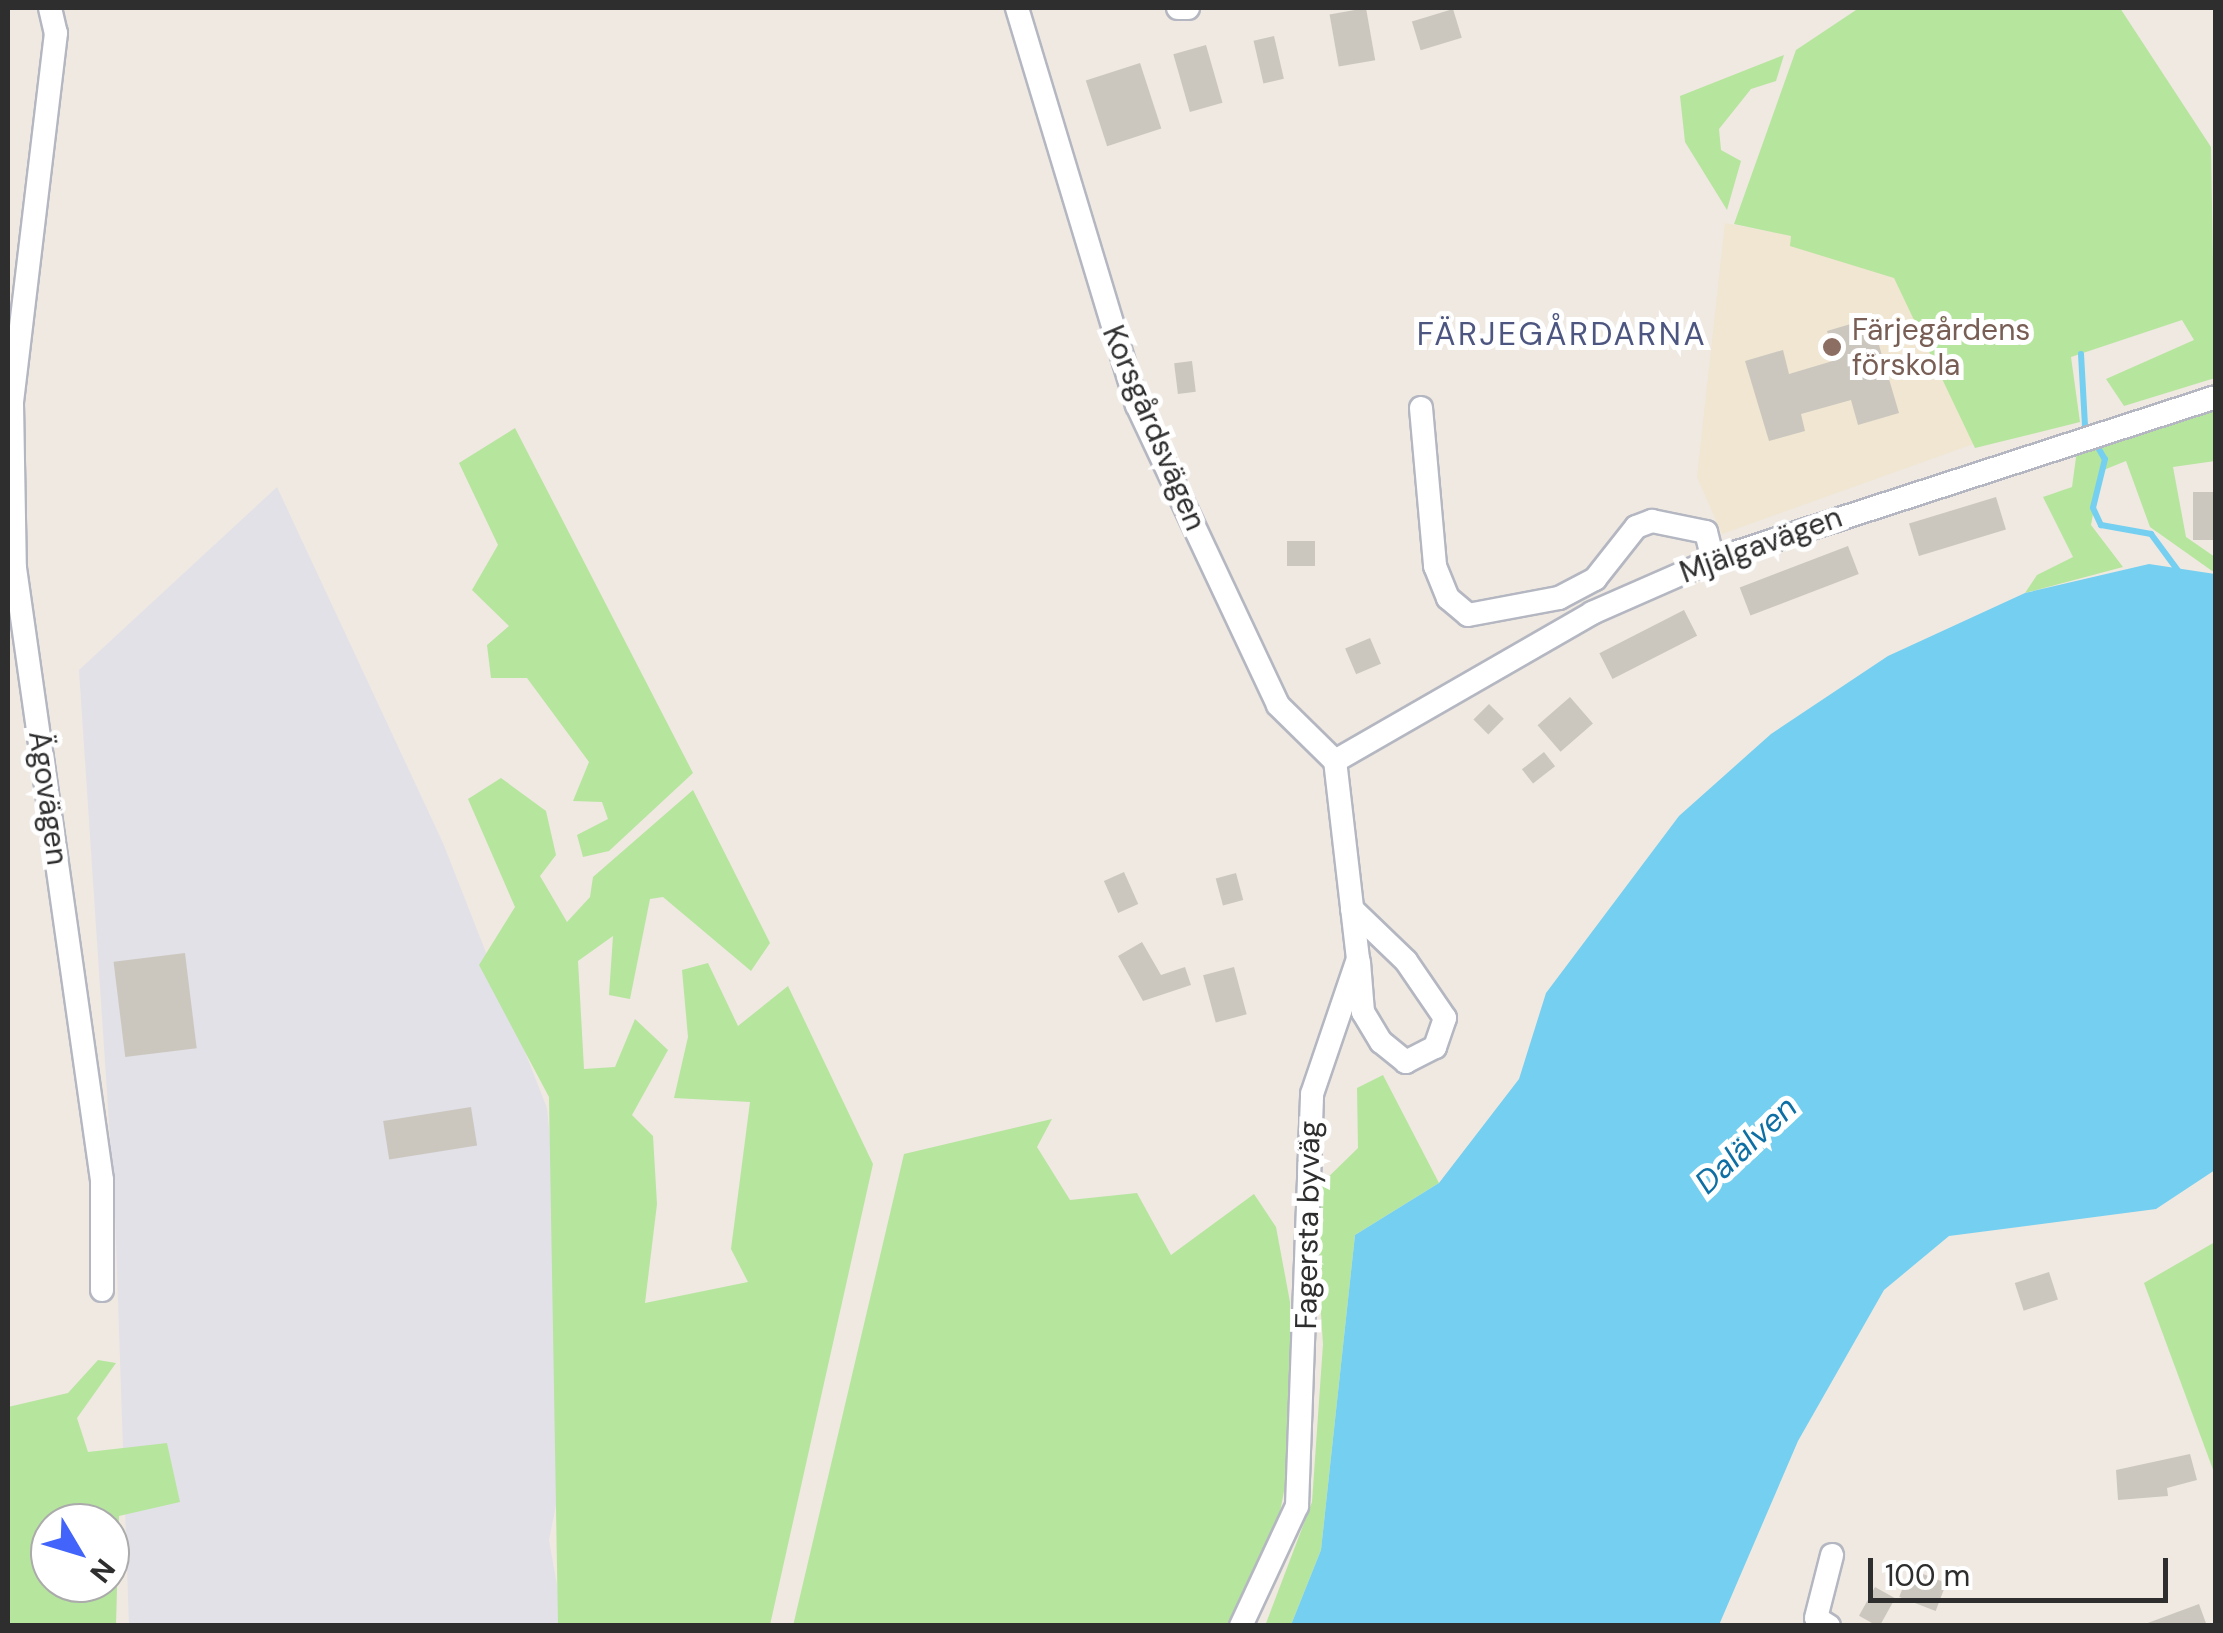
<!DOCTYPE html>
<html>
<head>
<meta charset="utf-8">
<style>
	body { margin:0 }
	#map { position:relative; width:2223px; height:1633px; overflow:hidden; background:#efe9e1; font-family:"DM Sans",sans-serif }
	div>[style] { position:absolute }
	[style*='--x'] { left:calc(var(--x)*1px); top:calc(var(--y)*1px); width:calc(var(--w)*1px); rotate:calc(var(--a)*1deg) }
	.industrial>* { inset:0; background:#e3e1e8 }
	.education>* { inset:0; background:#f0e6d1 }
	.green>* { inset:0; background:#b6e59e }
	.water>* { inset:0; background:#75cff0 }
	.stream>* { height:6px; margin:-3px; padding:0 3px; transform-origin:3px; border-radius:3px; background:#75cff0 }
	.building>* { inset:0; background:#cbc7bf; transform-origin:0 0 }
	.roads { filter:drop-shadow(2px 0 #b4b7c1) drop-shadow(-2px 0 #b4b7c1) drop-shadow(0 2px #b4b7c1) drop-shadow(0 -2px #b4b7c1) }
	.minor>* { height:22px; margin:-11px; padding:0 11px; transform-origin:11px; border-radius:11px; background:#fff }
	.dots>* { width:28px; height:28px; translate:-50% -50%; box-sizing:border-box; border:5px solid #fff; border-radius:50% }
	span { translate:-50% -50%; white-space:nowrap; text-align:center; line-height:1.15; -webkit-text-stroke:10px #fff; paint-order:stroke }
	.education-label { font-size:30px; color:#785e54 }
	.left { translate:0 -50%; text-align:left }
	.street-label { font-size:30px; color:#2e2e2e }
	.neighbourhood-label { font-size:32px; color:#4d5680; letter-spacing:2.5px }
	.water-label { font-size:32px; color:#0d6fa3; font-style:italic }
	.frame { position:absolute; inset:0; border:10px solid #2e2e2e; pointer-events:none }
	.north { position:absolute; left:30px; top:1503px; width:100px; height:100px; box-sizing:border-box; background:#fff; border:2px solid #ababab; border-radius:50%; rotate:128deg; font-size:28px; font-weight:700; line-height:40px; text-align:center; color:#2e2e2e }
	.north::after { content:''; display:block; margin:auto; width:35px; height:45px; background:#4264fb; clip-path:polygon(50% 0,100% 100%,50% 72%,0 100%) }
	.scale { position:absolute; left:1868px; top:1558px; width:300px; height:45px; box-sizing:border-box; border:5px solid #2e2e2e; border-top:0; padding-left:12px; font-size:30px; line-height:35px; white-space:nowrap; color:#2e2e2e; -webkit-text-stroke:8px #fff; paint-order:stroke }
</style>
</head>
<body>
<div id="map">
	<div class="industrial">
		<div style="clip-path:polygon(277px 487px,443px 843px,547px 1108px,576px 1406px,549px 1540px,564px 1625px,129px 1625px,115px 1213px,79px 670px)"></div>
	</div>
	<div class="education">
		<div style="clip-path:polygon(1725px 223px,1910px 258px,1996px 436px,1722px 534px,1697px 477px)"></div>
	</div>
	<div class="green">
		<div style="clip-path:polygon(1859px 8px,2120px 8px,2211px 147px,2215px 378px,2124px 406px,2106px 379px,2194px 340px,2182px 320px,2071px 357px,2080px 422px,1975px 448px,1894px 278px,1790px 246px,1791px 236px,1734px 224px,1796px 50px)"></div>
		<div style="clip-path:polygon(1784px 55px,1776px 81px,1751px 89px,1719px 129px,1721px 150px,1741px 161px,1727px 210px,1685px 142px,1680px 96px)"></div>
		<div style="clip-path:polygon(2215px 405px,2215px 461px,2173px 467px,2186px 537px,2215px 557px,2215px 573px,2150px 527px,2126px 461px,2101px 471px,2091px 525px,2123px 567px,2025px 593px,2037px 575px,2073px 557px,2043px 497px,2072px 487px,2077px 450px)"></div>
		<div style="clip-path:polygon(515px 428px,693px 773px,609px 851px,583px 857px,577px 835px,608px 819px,602px 802px,573px 801px,589px 762px,527px 678px,491px 678px,487px 645px,509px 626px,472px 590px,498px 545px,459px 463px)"></div>
		<div style="clip-path:polygon(501px 778px,546px 811px,556px 855px,540px 876px,567px 922px,590px 897px,593px 877px,693px 790px,770px 943px,751px 971px,663px 897px,650px 899px,630px 999px,609px 995px,613px 936px,578px 961px,584px 1069px,615px 1067px,635px 1019px,668px 1050px,632px 1115px,653px 1136px,657px 1204px,645px 1303px,748px 1282px,731px 1249px,750px 1102px,674px 1098px,688px 1037px,682px 970px,708px 963px,738px 1026px,788px 986px,873px 1164px,770px 1625px,558px 1625px,549px 1097px,479px 965px,515px 907px,468px 799px)"></div>
		<div style="clip-path:polygon(1383px 1075px,1439px 1183px,1355px 1235px,1321px 1550px,1291px 1625px,1265px 1626px,1312px 1502px,1323px 1344px,1313px 1192px,1358px 1148px,1357px 1088px)"></div>
		<div style="clip-path:polygon(1052px 1119px,1037px 1147px,1070px 1200px,1137px 1193px,1171px 1255px,1254px 1194px,1276px 1227px,1290px 1302px,1290px 1460px,1272px 1554px,1228px 1625px,793px 1626px,904px 1154px)"></div>
		<div style="clip-path:polygon(2215px 1242px,2215px 1475px,2144px 1283px)"></div>
		<div style="clip-path:polygon(evenodd,98px 1360px,116px 1363px,77px 1418px,88px 1452px,167px 1443px,180px 1502px,119px 1516px,116px 1625px,8px 1625px,8px 1407px,68px 1393px,98px 1360px,50px 1523px,110px 1523px,110px 1583px,50px 1583px,50px 1523px)"></div>
	</div>
	<div class="water">
		<div style="clip-path:polygon(2149px 564px,2215px 574px,2215px 1170px,2156px 1209px,1949px 1236px,1884px 1290px,1798px 1441px,1719px 1625px,1291px 1625px,1321px 1550px,1355px 1235px,1439px 1183px,1519px 1079px,1546px 993px,1679px 816px,1771px 734px,1888px 656px,2025px 593px)"></div>
	</div>
	<div class="stream">
		<div style="--x:2081;--y:354;--w:71;--a:86.8"></div>
		<div style="--x:2085;--y:425;--w:39;--a:60"></div>
		<div style="--x:2105;--y:459;--w:50;--a:103.8"></div>
		<div style="--x:2093;--y:508;--w:19;--a:65"></div>
		<div style="--x:2101;--y:525;--w:51;--a:10.2"></div>
		<div style="--x:2151;--y:534;--w:52;--a:53.6"></div>
	</div>
	<div class="building">
		<div style="left:1366px;top:8px;width:53px;height:37px;rotate:80deg"></div>
		<div style="left:1453px;top:9px;width:30px;height:43px;rotate:73deg"></div>
		<div style="left:1274px;top:36px;width:44px;height:21px;rotate:77deg"></div>
		<div style="left:1206px;top:45px;width:60px;height:34px;rotate:74deg"></div>
		<div style="left:1140px;top:63px;width:69px;height:57px;rotate:72deg"></div>
		<div style="clip-path:polygon(1871px 318px,1899px 413px,1858px 425px,1851px 400px,1801px 414px,1805px 431px,1769px 441px,1745px 361px,1783px 350px,1789px 374px,1836px 360px,1827px 331px)"></div>
		<div style="left:1192px;top:361px;width:31px;height:18px;rotate:83deg"></div>
		<div style="left:2216px;top:492px;width:48px;height:23px;rotate:90deg"></div>
		<div style="left:1996px;top:497px;width:34px;height:91px;rotate:73deg"></div>
		<div style="left:1287px;top:541px;width:28px;height:25px"></div>
		<div style="left:1848px;top:546px;width:30px;height:116px;rotate:69deg"></div>
		<div style="left:1684px;top:610px;width:29px;height:95px;rotate:63deg"></div>
		<div style="left:1370px;top:638px;width:28px;height:27px;rotate:67deg"></div>
		<div style="left:1570px;top:697px;width:35px;height:43px;rotate:49deg"></div>
		<div style="left:1489px;top:704px;width:21px;height:22px;rotate:45deg"></div>
		<div style="left:1544px;top:752px;width:18px;height:28px;rotate:52deg"></div>
		<div style="left:1124px;top:872px;width:35px;height:22px;rotate:66deg"></div>
		<div style="left:1236px;top:873px;width:28px;height:21px;rotate:75deg"></div>
		<div style="clip-path:polygon(1142px 942px,1161px 975px,1185px 967px,1191px 985px,1143px 1001px,1118px 956px)"></div>
		<div style="left:185px;top:953px;width:96px;height:72px;rotate:83deg"></div>
		<div style="left:1234px;top:967px;width:49px;height:32px;rotate:75deg"></div>
		<div style="left:471px;top:1107px;width:39px;height:89px;rotate:81deg"></div>
		<div style="left:2049px;top:1272px;width:29px;height:36px;rotate:72deg"></div>
		<div style="clip-path:polygon(2190px 1454px,2197px 1480px,2167px 1488px,2168px 1496px,2118px 1500px,2116px 1470px)"></div>
		<div style="left:1910px;top:1569px;width:39px;height:30px;rotate:21deg"></div>
		<div style="left:1875px;top:1587px;width:23px;height:33px;rotate:29deg"></div>
		<div style="clip-path:polygon(2199px 1604px,2207px 1626px,2146px 1626px,2145px 1624px)"></div>
	</div>
	<div class="roads">
		<div class="minor">
			<div style="--x:50;--y:8;--w:26;--a:77"></div>
			<div style="--x:56;--y:33;--w:374;--a:96.8"></div>
			<div style="--x:12;--y:404;--w:164;--a:89"></div>
			<div style="--x:15;--y:568;--w:618;--a:81.91"></div>
			<div style="--x:102;--y:1180;--w:110;--a:90"></div>
			<div style="--x:1017;--y:8;--w:415;--a:73.2"></div>
			<div style="--x:1137;--y:405;--w:331;--a:64.8"></div>
			<div style="--x:1278;--y:705;--w:80;--a:44.5"></div>
			<div style="--x:1178;--y:8;--w:10;--a:0"></div>
			<div style="--x:1421;--y:408;--w:159;--a:84.9"></div>
			<div style="--x:1435;--y:566;--w:35;--a:68"></div>
			<div style="--x:1448;--y:598;--w:26;--a:40"></div>
			<div style="--x:1468;--y:615;--w:93;--a:-10.6"></div>
			<div style="--x:1559;--y:598;--w:41;--a:-27.8"></div>
			<div style="--x:1595;--y:579;--w:66;--a:-51.7"></div>
			<div style="--x:1636;--y:527;--w:17;--a:-21"></div>
			<div style="--x:1652;--y:521;--w:55;--a:11.5"></div>
			<div style="--x:1706;--y:532;--w:29;--a:76"></div>
			<div style="--x:1335;--y:761;--w:297;--a:-29.9"></div>
			<div style="--x:1592;--y:613;--w:132;--a:-23.7"></div>
			<div style="--x:1713;--y:560;--w:529;--a:-17.96"></div>
			<div style="--x:1352;--y:909;--w:75;--a:43.9"></div>
			<div style="--x:1406;--y:961;--w:69;--a:55.6"></div>
			<div style="--x:1445;--y:1018;--w:31;--a:109"></div>
			<div style="--x:1435;--y:1047;--w:33;--a:153"></div>
			<div style="--x:1406;--y:1062;--w:32;--a:-141"></div>
			<div style="--x:1381;--y:1042;--w:35;--a:-121"></div>
			<div style="--x:1363;--y:1012;--w:50;--a:-94.6"></div>
			<div style="--x:1241;--y:1626;--w:132;--a:-65"></div>
			<div style="--x:1297;--y:1506;--w:412;--a:-87.9"></div>
			<div style="--x:1312;--y:1094;--w:143;--a:-71.2"></div>
			<div style="--x:1358;--y:959;--w:199;--a:-96.6"></div>
			<div style="--x:1829;--y:1626;--w:15;--a:-148"></div>
			<div style="--x:1816;--y:1618;--w:65;--a:-75.7"></div>
		</div>
	</div>
	<div class="dots">
		<div style="left:1832px;top:347px;background:#8d6e63"></div>
	</div>
	<div class="education-label">
		<span class="left" style="left:1852px;top:347px">Färjegårdens<br>förskola</span>
	</div>
	<div class="street-label">
		<span style="left:1154px;top:428px;rotate:67deg">Korsgårdsvägen</span>
		<span style="left:1761px;top:545px;rotate:-20deg">Mjälgavägen</span>
		<span style="left:48px;top:798px;rotate:82deg">Ägovägen</span>
		<span style="left:1308px;top:1225px;rotate:-89deg">Fagersta byväg</span>
	</div>
	<div class="neighbourhood-label">
		<span style="left:1562px;top:334px">FÄRJEGÅRDARNA</span>
	</div>
	<div class="water-label">
		<span style="left:1746px;top:1145px;rotate:-43deg">Dalälven</span>
	</div>
	<div class="frame"></div>
	<div class="north">N</div>
	<div class="scale">100 m</div>
</div>
</body>
</html>
